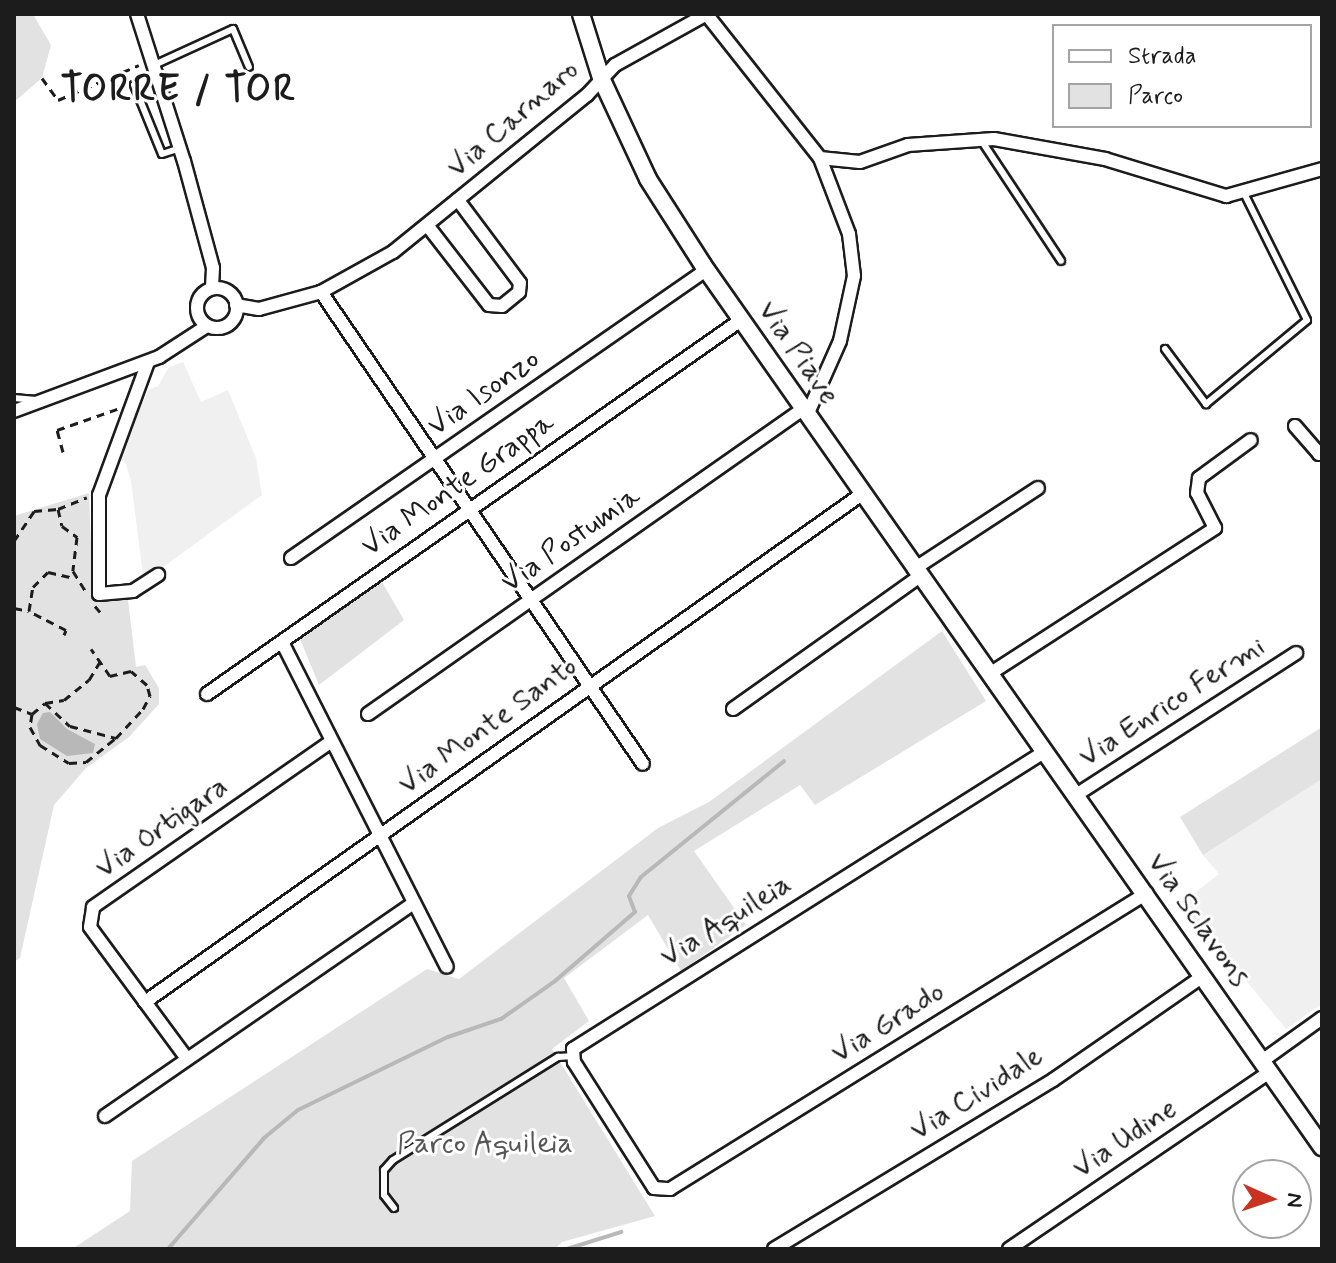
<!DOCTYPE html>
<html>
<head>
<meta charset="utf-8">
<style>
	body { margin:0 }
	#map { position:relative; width:1336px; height:1263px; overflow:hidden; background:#fff; font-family:Mynerve,sans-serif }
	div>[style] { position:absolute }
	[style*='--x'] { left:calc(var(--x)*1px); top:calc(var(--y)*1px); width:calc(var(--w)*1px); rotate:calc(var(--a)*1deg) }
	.built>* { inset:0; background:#f0f0f0 }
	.green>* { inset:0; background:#e2e2e2 }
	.water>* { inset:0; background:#b8b8b8 }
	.stream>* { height:4px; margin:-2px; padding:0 2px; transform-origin:2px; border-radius:2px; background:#b8b8b8 }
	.path>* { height:3px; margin-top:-1.5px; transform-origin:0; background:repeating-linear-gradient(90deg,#1c1c1c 0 8px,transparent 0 14px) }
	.roads { filter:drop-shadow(2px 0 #1c1c1c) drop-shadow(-2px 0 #1c1c1c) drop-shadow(0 2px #1c1c1c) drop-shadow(0 -2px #1c1c1c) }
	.service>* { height:6px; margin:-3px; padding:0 3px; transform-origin:3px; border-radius:3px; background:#fff }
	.minor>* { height:12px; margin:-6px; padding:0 6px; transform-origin:6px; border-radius:6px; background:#fff }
	.minor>.ring { margin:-6px; padding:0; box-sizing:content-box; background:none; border:12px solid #fff; border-radius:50% }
	.tertiary>* { height:16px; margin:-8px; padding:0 8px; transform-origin:8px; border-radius:8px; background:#fff }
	span { translate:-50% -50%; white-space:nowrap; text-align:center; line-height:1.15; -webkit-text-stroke:6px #fff; paint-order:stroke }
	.street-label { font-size:30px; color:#1c1c1c }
	.park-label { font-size:30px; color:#575757 }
	.district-label { font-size:38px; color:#1c1c1c; font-weight:700; letter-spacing:2px }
	.frame { position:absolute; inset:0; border:16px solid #1c1c1c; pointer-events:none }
	.legend { position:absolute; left:1052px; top:24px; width:260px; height:104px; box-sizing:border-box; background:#fff; border:2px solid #a4a4a4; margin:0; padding:10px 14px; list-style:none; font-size:24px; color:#1c1c1c }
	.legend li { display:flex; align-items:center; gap:16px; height:40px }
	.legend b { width:40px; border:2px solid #a4a4a4 }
	.north { position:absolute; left:1232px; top:1159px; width:80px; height:80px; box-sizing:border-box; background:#fff; border:2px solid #a4a4a4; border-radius:50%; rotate:93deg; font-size:22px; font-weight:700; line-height:32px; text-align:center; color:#1c1c1c }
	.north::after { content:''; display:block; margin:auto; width:28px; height:36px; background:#c8321e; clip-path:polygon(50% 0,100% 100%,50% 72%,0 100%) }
</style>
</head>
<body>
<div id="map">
	<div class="built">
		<div style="clip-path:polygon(183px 362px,201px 402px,228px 390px,256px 458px,262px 495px,159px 570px,143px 575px,131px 481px,126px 464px,118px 457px,148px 390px,158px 386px,169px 367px)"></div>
		<div style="clip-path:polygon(1322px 779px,1322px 1004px,1286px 1029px,1182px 903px,1219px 874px,1203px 855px)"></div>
	</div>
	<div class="green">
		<div style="clip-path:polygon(14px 14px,33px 14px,51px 45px,42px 78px,14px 102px)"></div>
		<div style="clip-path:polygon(89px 493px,93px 599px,128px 600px,136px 667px,145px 665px,159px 688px,159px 704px,129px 737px,86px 768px,54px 805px,20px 958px,14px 962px,14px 516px)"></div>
		<div style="clip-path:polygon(382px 582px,404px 620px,319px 685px,300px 639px)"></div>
		<div style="clip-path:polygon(942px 631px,986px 701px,815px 805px,800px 785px,694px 851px,746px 925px,681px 971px,648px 915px,564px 978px,589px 1021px,552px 1049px,655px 1216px,562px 1242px,555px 1249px,72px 1249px,130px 1211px,132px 1161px,427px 969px,459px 979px,658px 828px,709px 802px)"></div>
		<div style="clip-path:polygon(1322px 727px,1322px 779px,1203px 855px,1180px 817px)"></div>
	</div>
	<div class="water">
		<div style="clip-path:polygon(50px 712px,67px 729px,95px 744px,93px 753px,67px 756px,40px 739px,37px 724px,43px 713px)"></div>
	</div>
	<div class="stream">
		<div style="--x:168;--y:1249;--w:147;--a:-49.1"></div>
		<div style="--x:264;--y:1138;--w:44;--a:-39.5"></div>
		<div style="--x:298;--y:1110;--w:167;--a:-26"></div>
		<div style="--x:448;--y:1037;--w:56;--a:-18.8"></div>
		<div style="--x:501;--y:1019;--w:66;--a:-35.1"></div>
		<div style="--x:555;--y:981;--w:106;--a:-40.8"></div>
		<div style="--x:635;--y:912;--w:17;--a:-111"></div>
		<div style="--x:629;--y:896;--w:22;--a:-58"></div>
		<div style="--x:641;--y:877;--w:184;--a:-39"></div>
		<div style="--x:567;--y:1249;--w:57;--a:-17.5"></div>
	</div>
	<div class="path">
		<div style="--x:42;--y:78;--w:27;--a:54"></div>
		<div style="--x:58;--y:100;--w:88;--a:-23.4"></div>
		<div style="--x:63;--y:452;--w:23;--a:-105"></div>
		<div style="--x:57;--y:430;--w:64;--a:-19.3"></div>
		<div style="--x:58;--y:509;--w:17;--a:77"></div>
		<div style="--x:62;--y:526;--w:19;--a:36"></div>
		<div style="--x:77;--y:537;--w:34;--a:97"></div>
		<div style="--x:73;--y:571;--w:25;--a:58"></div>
		<div style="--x:14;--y:541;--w:36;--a:-56"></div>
		<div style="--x:34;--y:511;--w:24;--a:-5"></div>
		<div style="--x:58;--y:509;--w:31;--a:-22"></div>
		<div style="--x:95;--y:606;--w:8;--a:50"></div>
		<div style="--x:14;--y:608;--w:15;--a:11"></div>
		<div style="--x:64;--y:635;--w:5;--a:-68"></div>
		<div style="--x:66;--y:630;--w:42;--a:-152.8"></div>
		<div style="--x:29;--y:611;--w:24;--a:-81"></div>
		<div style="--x:33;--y:587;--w:21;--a:-45"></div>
		<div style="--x:48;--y:572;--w:27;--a:13"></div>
		<div style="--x:45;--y:703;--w:19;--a:-9"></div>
		<div style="--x:64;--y:700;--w:32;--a:-39"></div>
		<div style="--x:89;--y:680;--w:21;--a:-59"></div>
		<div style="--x:14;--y:707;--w:19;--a:21"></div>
		<div style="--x:32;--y:714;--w:17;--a:-40"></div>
		<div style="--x:45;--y:703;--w:34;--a:43"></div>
		<div style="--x:70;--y:726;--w:48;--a:14.6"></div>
		<div style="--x:116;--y:738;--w:40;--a:-47"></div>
		<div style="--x:143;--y:709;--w:15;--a:-62"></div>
		<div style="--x:150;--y:696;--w:11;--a:-105"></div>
		<div style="--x:147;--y:685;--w:21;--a:-139"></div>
		<div style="--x:131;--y:671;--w:22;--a:167"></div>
		<div style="--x:110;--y:676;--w:33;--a:-125"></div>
		<div style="--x:32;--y:714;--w:13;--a:99"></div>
		<div style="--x:30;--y:727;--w:21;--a:61"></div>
		<div style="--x:40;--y:745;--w:34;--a:32"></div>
		<div style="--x:69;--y:763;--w:17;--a:-3"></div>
		<div style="--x:86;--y:762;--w:38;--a:-39"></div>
	</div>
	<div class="roads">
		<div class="service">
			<div style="--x:152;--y:66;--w:89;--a:-24.6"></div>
			<div style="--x:233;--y:29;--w:41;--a:67.2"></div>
			<div style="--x:156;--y:77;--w:23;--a:160"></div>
			<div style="--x:134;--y:85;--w:74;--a:67.9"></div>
			<div style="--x:162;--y:154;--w:19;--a:-18"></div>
			<div style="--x:981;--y:140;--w:145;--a:56.5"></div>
			<div style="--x:1165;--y:349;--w:69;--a:53.3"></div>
			<div style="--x:1206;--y:404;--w:131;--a:-39.7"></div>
			<div style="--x:1307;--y:320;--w:144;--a:-116.4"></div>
			<div style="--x:14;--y:398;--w:25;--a:5"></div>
			<div style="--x:394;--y:1208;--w:16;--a:-128"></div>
			<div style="--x:384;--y:1195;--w:25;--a:-90"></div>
			<div style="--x:384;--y:1170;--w:13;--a:-48"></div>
			<div style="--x:393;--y:1160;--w:195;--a:-32"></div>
			<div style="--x:558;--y:1057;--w:16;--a:-4"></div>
		</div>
		<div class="minor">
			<div style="--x:137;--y:14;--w:154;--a:72.3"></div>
			<div style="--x:184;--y:161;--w:111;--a:74.8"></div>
			<div style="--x:213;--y:268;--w:20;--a:93"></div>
			<div style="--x:707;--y:15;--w:182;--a:51.7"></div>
			<div style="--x:820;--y:158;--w:81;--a:69.1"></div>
			<div style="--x:849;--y:234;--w:42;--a:83.2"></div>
			<div style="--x:854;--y:276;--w:66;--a:102.2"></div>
			<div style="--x:840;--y:341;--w:81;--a:114"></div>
			<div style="--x:820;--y:158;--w:40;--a:5.7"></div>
			<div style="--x:860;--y:162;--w:51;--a:-19.5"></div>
			<div style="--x:908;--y:145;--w:86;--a:-4"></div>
			<div style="--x:994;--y:139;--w:113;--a:10.2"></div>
			<div style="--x:1105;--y:159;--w:127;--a:17"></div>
			<div style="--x:1226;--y:196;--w:100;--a:-15.7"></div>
			<div style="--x:427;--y:225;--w:101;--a:52.2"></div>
			<div style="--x:489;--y:305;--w:13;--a:4"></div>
			<div style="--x:502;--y:306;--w:22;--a:-39"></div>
			<div style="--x:519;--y:292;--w:9;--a:-84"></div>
			<div style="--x:520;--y:283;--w:104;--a:-126.8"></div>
			<div class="ring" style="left:197px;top:288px;width:28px;height:28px"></div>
			<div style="--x:321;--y:292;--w:571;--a:55.7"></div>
			<div style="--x:236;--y:305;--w:23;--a:10"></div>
			<div style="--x:259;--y:309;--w:64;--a:-15.3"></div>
			<div style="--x:321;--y:292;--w:82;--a:-29.1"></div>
			<div style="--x:393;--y:252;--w:250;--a:-39"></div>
			<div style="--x:587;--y:95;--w:41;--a:-47"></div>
			<div style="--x:615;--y:65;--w:105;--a:-29"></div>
			<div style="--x:148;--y:362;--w:142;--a:110.2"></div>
			<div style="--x:99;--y:495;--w:99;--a:90"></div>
			<div style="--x:99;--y:594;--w:34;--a:-5"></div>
			<div style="--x:133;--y:591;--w:30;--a:-33"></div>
			<div style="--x:14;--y:411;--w:155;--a:-20.4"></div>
			<div style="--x:159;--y:357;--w:57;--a:-32.9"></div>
			<div style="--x:1295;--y:426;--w:37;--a:49"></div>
			<div style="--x:1319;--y:454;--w:4;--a:-45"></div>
			<div style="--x:291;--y:558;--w:505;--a:-34.76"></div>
			<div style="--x:914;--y:569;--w:148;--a:-33.2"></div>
			<div style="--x:282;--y:642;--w:364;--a:63.1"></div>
			<div style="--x:991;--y:673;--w:267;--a:-32.9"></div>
			<div style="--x:1215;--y:528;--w:39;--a:-117"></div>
			<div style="--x:1197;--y:493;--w:15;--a:-82"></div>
			<div style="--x:1199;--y:478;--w:64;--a:-36.2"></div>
			<div style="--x:207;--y:694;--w:652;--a:-35.01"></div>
			<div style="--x:733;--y:709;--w:228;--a:-35.4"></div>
			<div style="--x:368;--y:714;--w:531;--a:-35.04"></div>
			<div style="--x:1044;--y:752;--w:557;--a:147.77"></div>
			<div style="--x:573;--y:1049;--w:13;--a:86"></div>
			<div style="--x:574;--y:1062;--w:149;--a:57.6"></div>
			<div style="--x:654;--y:1188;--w:16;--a:4"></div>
			<div style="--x:670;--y:1189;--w:561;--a:-31.82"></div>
			<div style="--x:1076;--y:795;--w:262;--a:-32.8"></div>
			<div style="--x:145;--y:1002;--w:879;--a:-35.32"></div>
			<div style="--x:185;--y:1056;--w:160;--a:-126.4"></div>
			<div style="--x:90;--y:927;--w:20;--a:-81"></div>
			<div style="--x:93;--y:907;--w:289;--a:-34.8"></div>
			<div style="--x:1262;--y:1061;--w:74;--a:-35.6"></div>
			<div style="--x:105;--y:1116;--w:375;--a:-34.6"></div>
			<div style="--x:774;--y:1249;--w:326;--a:-31.2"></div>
			<div style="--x:1053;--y:1080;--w:181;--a:-34.7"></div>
			<div style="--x:1009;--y:1249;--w:315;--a:-34.2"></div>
		</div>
		<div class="tertiary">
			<div style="--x:581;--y:14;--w:67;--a:72.6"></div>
			<div style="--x:601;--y:78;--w:111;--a:65"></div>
			<div style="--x:648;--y:179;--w:102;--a:57.4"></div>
			<div style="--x:703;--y:265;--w:1078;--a:54.94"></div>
		</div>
	</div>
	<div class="street-label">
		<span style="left:513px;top:119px;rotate:-41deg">Via Carnaro</span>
		<span style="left:798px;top:353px;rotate:55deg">Via Piave</span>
		<span style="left:484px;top:393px;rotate:-35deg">Via Isonzo</span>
		<span style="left:458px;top:485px;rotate:-35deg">Via Monte Grappa</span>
		<span style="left:571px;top:540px;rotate:-35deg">Via Postumia</span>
		<span style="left:1172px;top:702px;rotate:-33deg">Via Enrico Fermi</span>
		<span style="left:488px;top:726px;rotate:-36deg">Via Monte Santo</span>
		<span style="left:162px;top:828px;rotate:-35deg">Via Ortigara</span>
		<span style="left:1198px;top:920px;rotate:55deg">Via Sclavons</span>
		<span style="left:726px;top:921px;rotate:-32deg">Via Aquileia</span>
		<span style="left:888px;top:1023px;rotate:-32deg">Via Grado</span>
		<span style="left:977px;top:1094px;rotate:-32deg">Via Cividale</span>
		<span style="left:1125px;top:1139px;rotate:-34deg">Via Udine</span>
	</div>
	<div class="park-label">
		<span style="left:485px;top:1144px">Parco Aquileia</span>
	</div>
	<div class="district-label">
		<span style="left:179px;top:90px">TORRE / TOR</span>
	</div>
	<div class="frame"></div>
	<ul class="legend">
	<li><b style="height:10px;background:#fff"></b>Strada</li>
	<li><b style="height:22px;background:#e2e2e2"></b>Parco</li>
	</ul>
	<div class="north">N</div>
</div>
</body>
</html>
